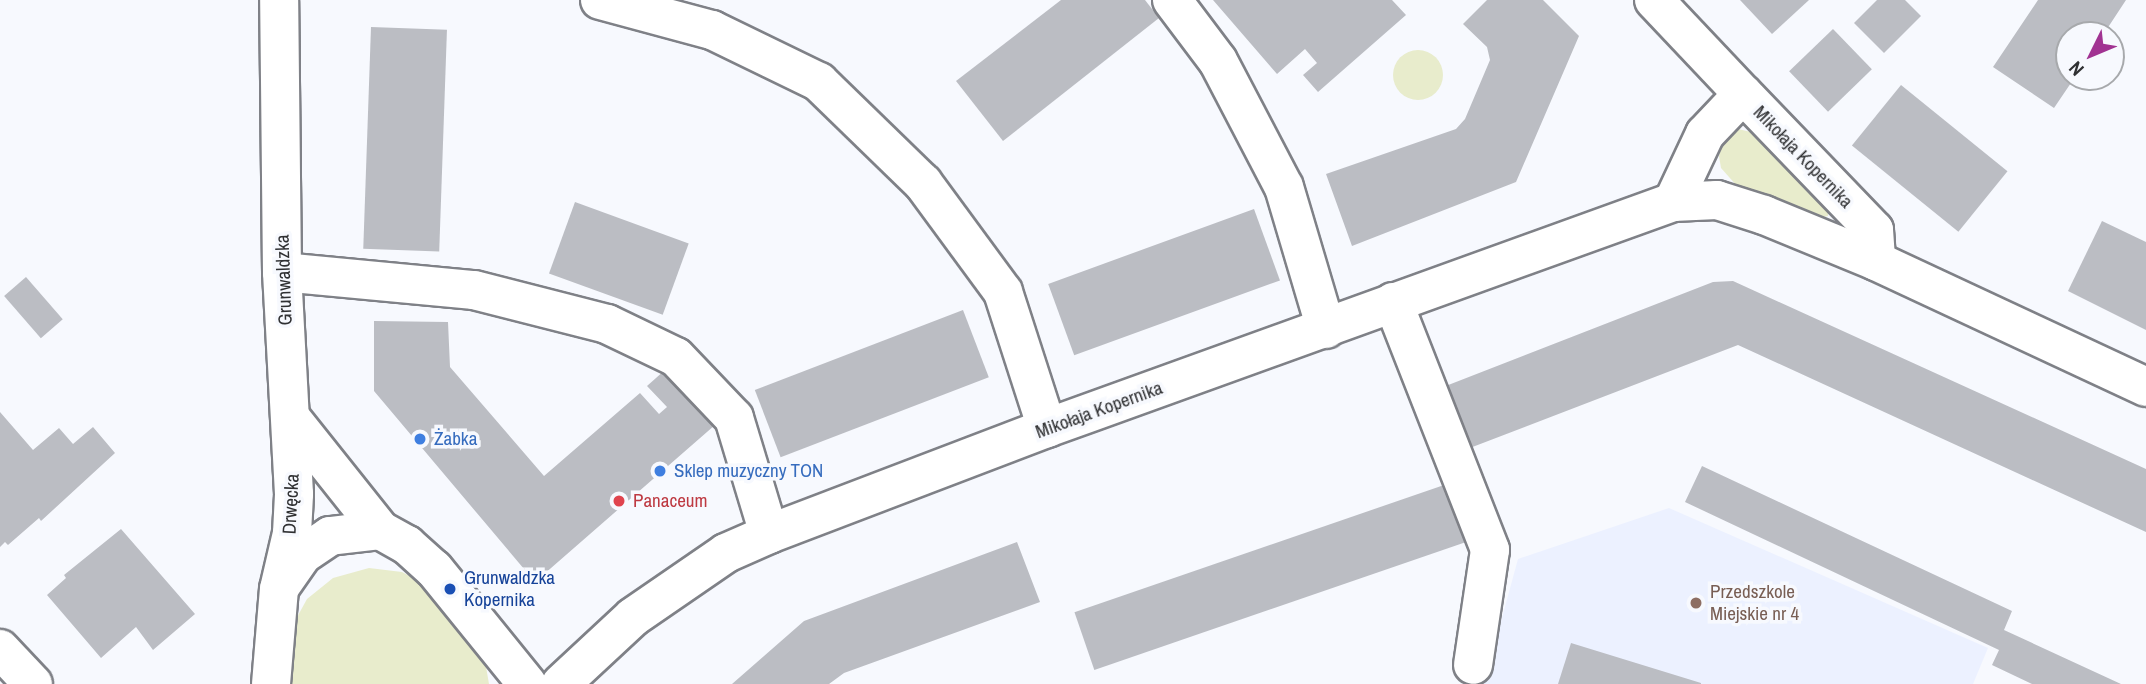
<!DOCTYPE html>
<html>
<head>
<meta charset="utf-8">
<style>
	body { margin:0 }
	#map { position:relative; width:2146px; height:684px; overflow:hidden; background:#f7f9fe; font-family:"Archivo Narrow",sans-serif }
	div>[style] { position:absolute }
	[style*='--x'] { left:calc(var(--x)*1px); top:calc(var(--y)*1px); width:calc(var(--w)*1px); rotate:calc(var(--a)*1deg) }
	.built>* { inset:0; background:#ecf1ff }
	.green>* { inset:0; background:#e8eccc }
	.round { border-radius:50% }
	.building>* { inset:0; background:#bbbdc3; transform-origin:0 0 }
	.roads { filter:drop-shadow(2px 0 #7f8187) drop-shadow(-2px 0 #7f8187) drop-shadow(0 2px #7f8187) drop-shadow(0 -2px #7f8187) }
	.minor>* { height:38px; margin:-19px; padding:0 19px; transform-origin:19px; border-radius:19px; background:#fff }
	.dots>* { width:19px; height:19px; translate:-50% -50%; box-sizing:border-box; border:4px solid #f7f9fe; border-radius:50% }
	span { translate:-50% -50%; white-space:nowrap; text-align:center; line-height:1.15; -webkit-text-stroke:7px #f7f9fe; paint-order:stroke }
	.street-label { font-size:19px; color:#2f3032 }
	.shop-label { font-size:19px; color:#366cbe }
	.left { translate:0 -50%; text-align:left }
	.health-label { font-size:19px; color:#be3a42 }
	.transit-label { font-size:19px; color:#164399 }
	.education-label { font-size:19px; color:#785e54 }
	.north { position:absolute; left:2055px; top:21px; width:70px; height:70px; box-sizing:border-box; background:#f7f9fe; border:2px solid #a7a9ac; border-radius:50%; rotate:227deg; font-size:19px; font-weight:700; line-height:28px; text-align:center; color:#2f3032 }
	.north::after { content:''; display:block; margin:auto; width:24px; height:32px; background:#a13392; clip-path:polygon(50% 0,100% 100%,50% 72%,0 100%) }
</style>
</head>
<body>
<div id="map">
	<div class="built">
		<div style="clip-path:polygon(1669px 508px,1988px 648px,1973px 684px,1484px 684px,1518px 559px)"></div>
	</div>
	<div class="green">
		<div class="round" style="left:1393px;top:50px;width:50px;height:50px"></div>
		<div style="clip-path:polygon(1738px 129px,1755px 133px,1828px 208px,1828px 216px,1818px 218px,1737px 186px,1721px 168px,1719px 156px,1722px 143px)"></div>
		<div style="clip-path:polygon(369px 568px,402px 572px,421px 582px,485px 661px,489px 684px,287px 684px,290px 630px,307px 599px,333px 578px)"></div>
	</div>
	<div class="building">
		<div style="clip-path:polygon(1061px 0,1145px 0,1159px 18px,1003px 141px,956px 81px)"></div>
		<div style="clip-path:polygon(1213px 0,1392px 0,1406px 15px,1318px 92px,1303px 75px,1317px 63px,1305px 49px,1277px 74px)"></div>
		<div style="clip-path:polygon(1487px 0,1543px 0,1579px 36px,1516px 182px,1352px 246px,1326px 174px,1456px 129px,1465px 119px,1490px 60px,1487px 47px,1463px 24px)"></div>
		<div style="clip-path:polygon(1740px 0,1809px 0,1772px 34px)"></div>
		<div style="clip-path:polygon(1877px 0,1905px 0,1921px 16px,1884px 53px,1854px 23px)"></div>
		<div style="clip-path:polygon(2038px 0,2126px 0,2103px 35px,2069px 35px,2069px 77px,2075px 77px,2054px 108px,1993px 67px)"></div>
		<div style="left:371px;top:27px;width:76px;height:222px;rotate:2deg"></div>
		<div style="left:1833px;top:29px;width:56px;height:61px;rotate:46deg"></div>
		<div style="left:1901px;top:85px;width:137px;height:78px;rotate:39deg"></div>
		<div style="left:575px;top:202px;width:121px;height:76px;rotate:20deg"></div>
		<div style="left:1254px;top:209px;width:76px;height:219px;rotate:70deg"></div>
		<div style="clip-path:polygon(2102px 221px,2146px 242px,2146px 330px,2068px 291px)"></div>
		<div style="left:26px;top:277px;width:56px;height:29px;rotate:49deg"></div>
		<div style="clip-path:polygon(1733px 281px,2146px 469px,2146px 532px,1738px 345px,1462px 451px,1438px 389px,1713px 282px)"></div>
		<div style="left:963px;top:310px;width:72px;height:223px;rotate:69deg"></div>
		<div style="clip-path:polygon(374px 321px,448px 322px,450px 367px,544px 476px,640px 393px,659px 414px,667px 407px,647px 386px,665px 370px,715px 425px,535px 582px,374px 391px)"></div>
		<div style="clip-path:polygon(0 412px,33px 450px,59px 428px,73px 444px,93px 427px,115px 453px,41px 521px,39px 518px,8px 545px,5px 542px,0 547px)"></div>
		<div style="clip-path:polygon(1702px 466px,2012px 611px,2004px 630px,2121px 684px,2032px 684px,1992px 665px,1999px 650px,1685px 502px)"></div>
		<div style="left:1447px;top:484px;width:61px;height:394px;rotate:71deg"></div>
		<div style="clip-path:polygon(121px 529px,195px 614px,153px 650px,136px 627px,101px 658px,47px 595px,66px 578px,64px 575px)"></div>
		<div style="clip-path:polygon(1017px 542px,1040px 602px,844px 673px,829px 684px,732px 684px,804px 621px)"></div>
		<div style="clip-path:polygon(1571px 643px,1701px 683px,1701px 684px,1558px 684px)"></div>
	</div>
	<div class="roads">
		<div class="minor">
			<div style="--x:600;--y:0;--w:116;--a:15"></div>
			<div style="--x:712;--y:30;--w:119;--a:25.9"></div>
			<div style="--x:819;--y:82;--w:145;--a:44.2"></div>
			<div style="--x:923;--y:183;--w:135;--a:53.7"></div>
			<div style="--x:1003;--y:292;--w:143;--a:72.1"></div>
			<div style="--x:1172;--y:0;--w:76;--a:53"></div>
			<div style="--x:1218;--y:61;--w:142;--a:62.4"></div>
			<div style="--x:1284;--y:187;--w:148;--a:73.5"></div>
			<div style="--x:1654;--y:0;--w:129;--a:46.6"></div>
			<div style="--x:1673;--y:202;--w:75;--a:-64.8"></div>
			<div style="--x:1705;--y:134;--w:55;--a:-46.5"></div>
			<div style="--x:1743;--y:94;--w:189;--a:46.1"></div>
			<div style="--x:1874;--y:230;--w:31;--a:86"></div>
			<div style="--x:282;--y:272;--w:193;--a:5.4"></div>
			<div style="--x:474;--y:290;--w:137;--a:14.3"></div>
			<div style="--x:607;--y:324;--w:76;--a:25.6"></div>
			<div style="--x:676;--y:357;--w:84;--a:46.4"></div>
			<div style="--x:734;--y:418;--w:121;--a:73.2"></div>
			<div style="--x:1393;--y:302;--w:266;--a:68.6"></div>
			<div style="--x:1490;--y:550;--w:116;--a:98.4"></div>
			<div style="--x:291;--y:418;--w:143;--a:51.5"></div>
			<div style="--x:282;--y:584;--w:35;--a:-55"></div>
			<div style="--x:302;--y:555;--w:34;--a:-34"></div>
			<div style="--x:330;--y:536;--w:50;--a:-6.8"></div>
			<div style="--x:380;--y:530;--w:31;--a:29"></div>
			<div style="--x:407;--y:545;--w:36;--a:42"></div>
			<div style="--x:434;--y:569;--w:148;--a:51"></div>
			<div style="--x:0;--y:649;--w:48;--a:46.7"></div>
			<div style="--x:271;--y:684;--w:95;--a:-85.2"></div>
			<div style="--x:279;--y:589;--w:57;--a:-76.9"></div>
			<div style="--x:292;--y:533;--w:39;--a:-87"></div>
			<div style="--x:294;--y:494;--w:222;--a:-93.1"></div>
			<div style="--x:282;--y:272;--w:272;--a:-90.6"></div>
			<div style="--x:561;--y:684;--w:98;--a:-42.9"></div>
			<div style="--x:633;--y:617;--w:113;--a:-34.5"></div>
			<div style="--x:726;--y:553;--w:47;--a:-23.8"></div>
			<div style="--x:769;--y:534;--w:298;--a:-20.9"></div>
			<div style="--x:1047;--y:428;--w:666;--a:-19.85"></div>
			<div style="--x:1673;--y:202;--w:44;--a:-2.6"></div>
			<div style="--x:1717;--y:200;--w:49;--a:17.7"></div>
			<div style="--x:1764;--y:215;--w:121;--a:22.3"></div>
			<div style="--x:1876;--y:261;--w:298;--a:25"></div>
		</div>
	</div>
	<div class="dots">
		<div style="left:420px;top:439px;background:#3f7fe0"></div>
		<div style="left:660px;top:471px;background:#3f7fe0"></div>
		<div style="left:619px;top:501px;background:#e0444e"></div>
		<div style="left:450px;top:589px;background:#1a4fb4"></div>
		<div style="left:1696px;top:603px;background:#8d6e63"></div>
	</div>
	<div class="street-label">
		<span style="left:1803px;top:157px;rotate:46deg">Mikołaja Kopernika</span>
		<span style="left:284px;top:280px;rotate:-92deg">Grunwaldzka</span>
		<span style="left:1099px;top:410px;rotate:-20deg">Mikołaja Kopernika</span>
		<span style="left:291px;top:504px;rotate:-87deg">Drwęcka</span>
	</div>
	<div class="shop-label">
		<span class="left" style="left:434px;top:439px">Żabka</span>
		<span class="left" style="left:674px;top:471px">Sklep muzyczny TON</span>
	</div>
	<div class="health-label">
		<span class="left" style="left:633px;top:501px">Panaceum</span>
	</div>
	<div class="transit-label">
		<span class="left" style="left:464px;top:589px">Grunwaldzka<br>Kopernika</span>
	</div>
	<div class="education-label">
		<span class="left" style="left:1710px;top:603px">Przedszkole<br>Miejskie nr 4</span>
	</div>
	<div class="north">N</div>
</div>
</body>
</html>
